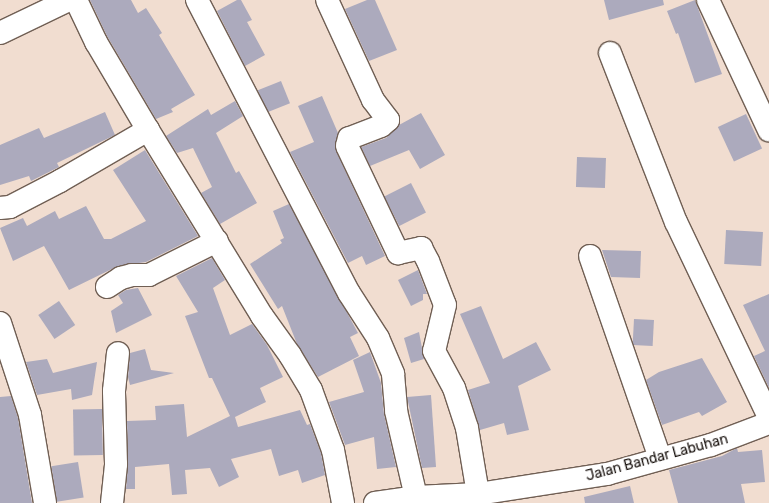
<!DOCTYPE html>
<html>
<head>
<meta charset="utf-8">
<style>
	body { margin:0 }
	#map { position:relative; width:769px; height:503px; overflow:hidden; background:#f1ddd0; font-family:Rubik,sans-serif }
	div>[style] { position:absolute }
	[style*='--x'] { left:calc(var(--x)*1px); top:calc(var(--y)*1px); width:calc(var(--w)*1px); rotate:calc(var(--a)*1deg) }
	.building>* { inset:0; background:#acaabd; transform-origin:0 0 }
	.roads { filter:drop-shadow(1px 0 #705f54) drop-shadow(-1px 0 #705f54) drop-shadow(0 1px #705f54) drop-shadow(0 -1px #705f54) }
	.minor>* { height:22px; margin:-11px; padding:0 11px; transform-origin:11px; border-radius:11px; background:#fff }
	.secondary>* { height:22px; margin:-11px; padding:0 11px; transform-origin:11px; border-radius:11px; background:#fff }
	span { translate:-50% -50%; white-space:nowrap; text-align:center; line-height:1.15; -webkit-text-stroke:3px #fff; paint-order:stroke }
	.street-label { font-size:14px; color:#150e0a }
</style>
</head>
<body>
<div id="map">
	<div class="building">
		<div style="clip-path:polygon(90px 0,131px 0,138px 13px,146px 8px,162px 33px,159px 35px,195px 95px,171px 109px,173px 112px,156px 119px,107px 36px)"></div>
		<div style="clip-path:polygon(237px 0,241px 0,252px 20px,247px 22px,265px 55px,245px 66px,217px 11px)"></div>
		<div style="clip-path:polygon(367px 0,375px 0,397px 50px,369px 61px,345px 9px)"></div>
		<div style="clip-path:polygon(604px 0,663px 0,664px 5px,609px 20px)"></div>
		<div style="clip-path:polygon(695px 0,722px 74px,695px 83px,678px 33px,676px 34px,667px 11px)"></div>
		<div style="left:281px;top:81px;width:24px;height:25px;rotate:68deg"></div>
		<div style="clip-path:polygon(322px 96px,338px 133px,336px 151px,385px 256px,366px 265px,362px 256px,348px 263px,290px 152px,314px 142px,298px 106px)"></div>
		<div style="clip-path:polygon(235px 101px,243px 116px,216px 133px,236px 173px,239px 171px,257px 203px,220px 224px,201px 193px,212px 187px,193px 148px,177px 153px,166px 136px,208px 109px,211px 115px)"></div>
		<div style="clip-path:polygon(105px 112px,115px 135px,57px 163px,59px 167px,31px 181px,29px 176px,0 185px,0 145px,39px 128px,44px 138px)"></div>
		<div style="clip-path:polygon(421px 113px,445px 155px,420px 169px,409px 150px,370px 166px,361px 147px,386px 138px,399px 125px)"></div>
		<div style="left:746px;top:114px;width:38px;height:31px;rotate:65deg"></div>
		<div style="clip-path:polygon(145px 150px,198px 236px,146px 262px,118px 266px,69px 290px,44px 246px,13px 261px,0 228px,23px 218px,27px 226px,55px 211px,59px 219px,86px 206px,104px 239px,111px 239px,146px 221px,113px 170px)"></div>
		<div style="left:577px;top:157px;width:29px;height:30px;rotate:2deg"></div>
		<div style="left:411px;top:183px;width:33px;height:30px;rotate:63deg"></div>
		<div style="clip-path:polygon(289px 204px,358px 333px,350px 337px,359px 356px,318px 377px,297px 344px,282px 306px,278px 309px,250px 264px,282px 243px,280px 240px,284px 238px,273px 211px)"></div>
		<div style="left:726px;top:230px;width:37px;height:34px;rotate:3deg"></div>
		<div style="clip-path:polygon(602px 250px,641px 251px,640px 278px,611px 277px)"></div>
		<div style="clip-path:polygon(212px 258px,225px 280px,213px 288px,230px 335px,252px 324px,267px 345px,283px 377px,260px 388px,266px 402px,235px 417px,238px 427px,300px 410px,307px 425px,310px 424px,321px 453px,325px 475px,302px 483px,298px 470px,279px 476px,271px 449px,231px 459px,239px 477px,219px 487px,210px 468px,185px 470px,187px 494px,172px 495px,169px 464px,135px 467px,135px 489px,126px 489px,128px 464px,127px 421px,156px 420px,155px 406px,184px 404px,187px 437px,230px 416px,212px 378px,209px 378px,185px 316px,198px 312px,176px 276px)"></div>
		<div style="clip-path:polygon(418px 270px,427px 294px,423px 294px,423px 300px,411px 306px,398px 280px)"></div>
		<div style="clip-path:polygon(138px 288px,152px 315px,116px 333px,111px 311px,123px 303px,118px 295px,126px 290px)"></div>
		<div style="clip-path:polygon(769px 294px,769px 388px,754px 356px,765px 351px,743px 305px)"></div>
		<div style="left:59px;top:301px;width:29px;height:25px;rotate:56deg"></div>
		<div style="clip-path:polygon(481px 306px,503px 359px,536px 342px,551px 370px,518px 386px,529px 430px,507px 435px,504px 423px,480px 430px,468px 390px,490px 383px,460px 314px)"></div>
		<div style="left:634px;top:319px;width:20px;height:26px;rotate:3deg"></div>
		<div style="clip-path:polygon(419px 332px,424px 359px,411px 363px,404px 338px)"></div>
		<div style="clip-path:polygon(145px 349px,151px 370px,174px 373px,130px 385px,128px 377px,130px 353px)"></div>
		<div style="clip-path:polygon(370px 352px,381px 383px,384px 414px,396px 467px,377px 469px,374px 437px,345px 445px,329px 402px,364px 392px,353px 360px)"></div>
		<div style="clip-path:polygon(702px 358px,727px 402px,702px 416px,699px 412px,662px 425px,646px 380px,659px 372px)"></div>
		<div style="clip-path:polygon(47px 359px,53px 373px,97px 362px,92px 395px,72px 400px,71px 389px,37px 395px,26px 362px)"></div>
		<div style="clip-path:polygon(431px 395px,436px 467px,422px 468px,407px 397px)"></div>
		<div style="clip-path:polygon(11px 396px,18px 418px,32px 503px,0 503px,0 397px)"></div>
		<div style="left:102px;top:409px;width:46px;height:29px;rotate:89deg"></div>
		<div style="clip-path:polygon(737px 448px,738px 452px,762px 450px,765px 482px,741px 484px,745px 503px,678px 503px,669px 470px,722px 456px)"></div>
		<div style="left:78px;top:462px;width:36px;height:27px;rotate:81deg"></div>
		<div style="clip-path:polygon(630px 486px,634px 503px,585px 503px,584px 497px)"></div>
	</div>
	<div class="roads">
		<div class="minor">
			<div style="--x:76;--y:0;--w:47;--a:64.5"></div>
			<div style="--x:96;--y:42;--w:102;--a:59.4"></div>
			<div style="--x:148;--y:130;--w:218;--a:58.5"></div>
			<div style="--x:262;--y:316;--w:48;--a:54.3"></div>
			<div style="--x:290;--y:355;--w:41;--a:59"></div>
			<div style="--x:311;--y:390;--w:64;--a:69.9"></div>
			<div style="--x:333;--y:450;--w:54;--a:79.3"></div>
			<div style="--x:197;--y:0;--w:330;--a:62.6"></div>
			<div style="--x:349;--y:293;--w:54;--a:57.2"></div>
			<div style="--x:378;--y:338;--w:39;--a:67"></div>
			<div style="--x:393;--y:374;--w:37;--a:85"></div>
			<div style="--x:396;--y:411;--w:88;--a:76.9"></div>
			<div style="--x:327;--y:0;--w:110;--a:65.3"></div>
			<div style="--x:373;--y:100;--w:25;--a:53"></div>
			<div style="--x:388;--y:120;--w:9;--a:139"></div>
			<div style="--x:381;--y:126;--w:34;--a:159"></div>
			<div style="--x:349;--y:138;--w:8;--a:104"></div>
			<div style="--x:347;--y:146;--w:119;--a:64.5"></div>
			<div style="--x:398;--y:253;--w:24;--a:-12"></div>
			<div style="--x:421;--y:248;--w:15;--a:62"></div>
			<div style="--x:428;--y:261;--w:47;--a:68.9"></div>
			<div style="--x:445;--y:305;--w:47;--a:103.4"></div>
			<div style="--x:434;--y:351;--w:42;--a:61.6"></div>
			<div style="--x:454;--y:388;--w:42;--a:72"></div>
			<div style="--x:467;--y:428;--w:67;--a:80.5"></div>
			<div style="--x:708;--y:0;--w:144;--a:64.9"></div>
			<div style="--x:0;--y:33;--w:76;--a:-25.6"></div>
			<div style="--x:610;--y:53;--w:181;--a:68.7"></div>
			<div style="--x:676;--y:222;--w:216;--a:64.5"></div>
			<div style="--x:0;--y:208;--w:10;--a:-6"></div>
			<div style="--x:10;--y:207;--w:56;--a:-27.5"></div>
			<div style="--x:60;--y:181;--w:102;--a:-30.1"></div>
			<div style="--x:590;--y:256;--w:214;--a:70.9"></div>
			<div style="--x:107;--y:287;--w:17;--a:-33"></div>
			<div style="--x:121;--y:278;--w:11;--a:-15"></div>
			<div style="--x:132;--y:275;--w:17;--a:0"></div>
			<div style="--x:149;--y:275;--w:76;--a:-26.6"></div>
			<div style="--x:0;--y:323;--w:97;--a:71.9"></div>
			<div style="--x:30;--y:415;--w:89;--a:80.3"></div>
			<div style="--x:112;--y:503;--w:39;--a:-84"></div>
			<div style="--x:116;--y:464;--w:73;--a:-91.6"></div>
			<div style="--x:114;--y:391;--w:38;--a:-84"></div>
		</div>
		<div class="secondary">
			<div style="--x:375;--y:503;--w:41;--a:-8.3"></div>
			<div style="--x:416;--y:497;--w:62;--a:-2.8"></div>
			<div style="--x:478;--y:494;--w:131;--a:-8.8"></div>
			<div style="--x:607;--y:474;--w:108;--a:-15.6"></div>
			<div style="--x:711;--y:445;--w:62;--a:-20.8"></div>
		</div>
	</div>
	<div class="street-label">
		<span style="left:657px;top:458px;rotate:-15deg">Jalan Bandar Labuhan</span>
	</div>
</div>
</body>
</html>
